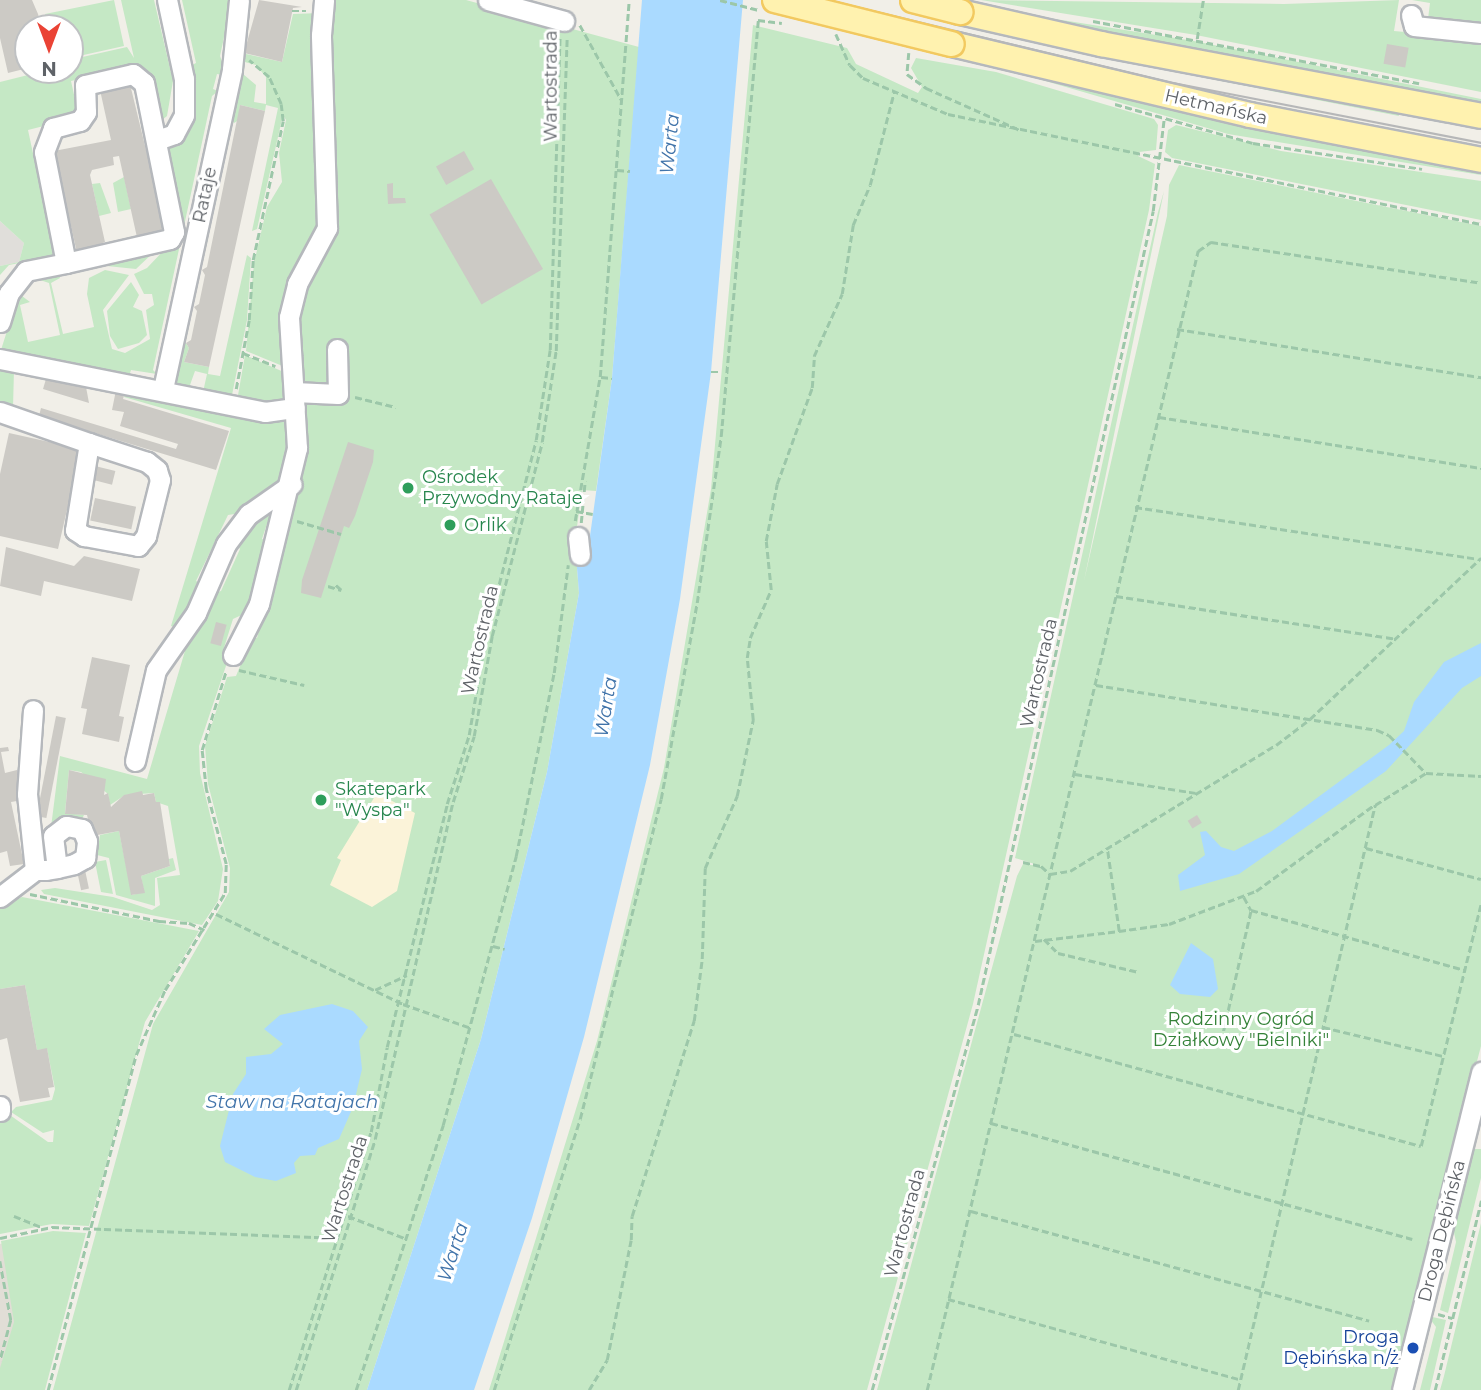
<!DOCTYPE html>
<html>
<head>
<meta charset="utf-8">
<style>
	body { margin:0 }
	#map { position:relative; width:1481px; height:1390px; overflow:hidden; background:#f1efe8; font-family:Montserrat,sans-serif }
	div>[style] { position:absolute }
	[style*='--x'] { left:calc(var(--x)*1px); top:calc(var(--y)*1px); width:calc(var(--w)*1px); rotate:calc(var(--a)*1deg) }
	.industrial>* { inset:0; background:#e0deda }
	.education>* { inset:0; background:#e1ded6 }
	.green>* { inset:0; background:#c5e8c5 }
	.sand>* { inset:0; background:#fbf3d9 }
	.water>* { inset:0; background:#aadaff }
	.building>* { inset:0; background:#cccac5; transform-origin:0 0 }
	.path>* { height:2.5px; margin-top:-1.25px; transform-origin:0; background:repeating-linear-gradient(90deg,#9cc7a9 0 7px,transparent 0 10.5px) }
	.roads { filter:drop-shadow(2px 0 #b5b8bc) drop-shadow(-2px 0 #b5b8bc) drop-shadow(0 2px #b5b8bc) drop-shadow(0 -2px #b5b8bc) }
	.minor>* { height:19px; margin:-9.5px; padding:0 9.5px; transform-origin:9.5px; border-radius:9.5px; background:#fff }
	.major>* { height:24px; margin:-12px; padding:0 12px; transform-origin:12px; border-radius:12px; background:#fff2af }
	.tram>* { height:2px; margin:-1px; padding:0 1px; transform-origin:1px; border-radius:1px; background:#b6b7b8 }
	.path-bridge>* { height:2.5px; margin-top:-1.25px; transform-origin:0; background:repeating-linear-gradient(90deg,#9cc7a9 0 7px,transparent 0 10.5px) }
	.bridges { filter:drop-shadow(2px 0 #f2c960) drop-shadow(-2px 0 #f2c960) drop-shadow(0 2px #f2c960) drop-shadow(0 -2px #f2c960) }
	.major-bridge>* { height:24px; margin:-12px; padding:0 12px; transform-origin:12px; border-radius:12px; background:#fff2af }
	.dots>* { width:19px; height:19px; translate:-50% -50%; box-sizing:border-box; border:4px solid #fff; border-radius:50% }
	span { translate:-50% -50%; white-space:nowrap; text-align:center; line-height:1.15; -webkit-text-stroke:6px #fff; paint-order:stroke }
	.street-label { font-size:18px; color:#5f6368 }
	.leisure-label { font-size:18px; color:#27864d }
	.left { translate:0 -50%; text-align:left }
	.park-label { font-size:18px; color:#348238 }
	.transit-label { font-size:18px; color:#164399 }
	.right { translate:-100% -50%; text-align:right }
	.water-label { font-size:19px; color:#4174aa; font-style:italic }
	.north { position:absolute; left:14px; top:14px; width:70px; height:70px; box-sizing:border-box; background:#fff; border:2px solid #bfc1c3; border-radius:50%; rotate:180deg; font-size:19px; font-weight:700; line-height:28px; text-align:center; color:#5f6368 }
	.north::after { content:''; display:block; margin:auto; width:24px; height:32px; background:#ea4335; clip-path:polygon(50% 0,100% 100%,50% 72%,0 100%) }
</style>
</head>
<body>
<div id="map">
	<div class="industrial">
		<div style="clip-path:polygon(0 221px,24px 243px,19px 262px,0 266px)"></div>
	</div>
	<div class="education">
		<div style="clip-path:polygon(42px 1236px,0 1390px,0 1244px)"></div>
	</div>
	<div class="green">
		<div style="clip-path:polygon(114px 0,124px 46px,70px 58px,70px 28px,48px 28px,45px 14px)"></div>
		<div style="clip-path:polygon(121px 0,154px 0,173px 81px,167px 116px,162px 120px,153px 83px,127px 68px,71px 81px,79px 117px,28px 130px,55px 256px,9px 265px,0 275px,0 266px,19px 262px,24px 243px,0 221px,0 82px,48px 70px,70px 70px,70px 62px,78px 58px,127px 47px,134px 58px)"></div>
		<div style="clip-path:polygon(182px 0,232px 0,220px 56px,227px 76px,217px 74px,213px 89px,218px 91px,212px 96px,153px 370px,157px 374px,131px 370px,129px 376px,1px 350px,17px 299px,22px 296px,30px 302px,20px 305px,28px 342px,60px 335px,49px 283px,37px 279px,38px 275px,59px 272px,60px 278px,51px 283px,63px 334px,94px 327px,87px 294px,89px 278px,105px 270px,129px 275px,103px 310px,112px 349px,125px 353px,150px 339px,146px 310px,154px 305px,152px 294px,144px 294px,134px 274px,147px 268px,166px 248px,167px 150px,187px 131px,190px 66px,196px 63px)"></div>
		<div style="clip-path:polygon(329px 0,466px 0,639px 47px,612px 378px,596px 491px,582px 490px,576px 534px,590px 536px,584px 555px,576px 556px,579px 593px,547px 772px,481px 1039px,367px 1390px,53px 1390px,153px 1024px,229px 892px,230px 868px,208px 784px,205px 746px,227px 677px,236px 676px,252px 637px,257px 638px,305px 459px,306px 423px,292px 321px,328px 234px)"></div>
		<div style="clip-path:polygon(981px 0,1284px 4px,1399px 0,1394px 31px,1481px 39px,1481px 92px,1196px 35px)"></div>
		<div style="clip-path:polygon(1412px 0,1481px 0,1481px 29px,1428px 19px,1430px 3px)"></div>
		<div style="clip-path:polygon(1011px 12px,1194px 41px,1481px 99px,1481px 107px,1257px 66px)"></div>
		<div style="clip-path:polygon(321px 13px,325px 217px,295px 282px,285px 367px,246px 351px,254px 263px,267px 207px,282px 182px,279px 153px,286px 120px,283px 115px,257px 229px,252px 231px,278px 108px,266px 105px,265px 111px,240px 105px,239px 120px,234px 123px,231px 119px,243px 74px,256px 85px,254px 102px,266px 104px,266px 77px,256px 65px,241px 61px,242px 53px,282px 62px,293px 14px)"></div>
		<div style="clip-path:polygon(753px 25px,847px 48px,856px 64px,918px 93px,922px 87px,911px 68px,916px 58px,996px 72px,1154px 119px,1158px 125px,1156px 150px,1139px 152px,1138px 156px,1155px 164px,1149px 210px,973px 1004px,867px 1390px,489px 1390px,597px 1041px,664px 768px,711px 489px)"></div>
		<div style="clip-path:polygon(1087px 52px,1398px 113px,1399px 116px,1180px 73px)"></div>
		<div style="clip-path:polygon(997px 67px,1481px 169px,1481px 175px,1228px 134px)"></div>
		<div style="clip-path:polygon(1176px 125px,1281px 151px,1481px 181px,1481px 220px,1172px 158px,1165px 152px,1168px 130px)"></div>
		<div style="clip-path:polygon(1179px 165px,1481px 226px,1481px 1046px,1399px 1360px,1396px 1390px,877px 1390px,1017px 876px,1023px 864px,1041px 866px,1015px 858px,1158px 212px,1164px 191px,1084px 581px,1167px 216px,1169px 185px)"></div>
		<div style="clip-path:polygon(124px 177px,131px 209px,118px 212px,113px 183px)"></div>
		<div style="clip-path:polygon(100px 183px,111px 213px,99px 216px,92px 184px)"></div>
		<div style="clip-path:polygon(155px 251px,136px 269px,107px 266px,108px 262px)"></div>
		<div style="clip-path:polygon(247px 255px,251px 258px,247px 320px,231px 400px,203px 392px,207px 374px,195px 371px,190px 385px,179px 386px,175px 380px,181px 346px,186px 343px,189px 348px,184px 362px,209px 367px,208px 374px,220px 376px)"></div>
		<div style="clip-path:polygon(131px 282px,139px 295px,133px 307px,142px 311px,147px 335px,139px 343px,118px 349px,110px 336px,107px 311px)"></div>
		<div style="clip-path:polygon(245px 355px,286px 373px,291px 393px,282px 403px,237px 401px)"></div>
		<div style="clip-path:polygon(0 364px,290px 423px,288px 477px,241px 513px,228px 515px,196px 581px,205px 586px,177px 628px,171px 626px,231px 428px,124px 397px,125px 393px,14px 370px,13px 408px,6px 409px,0 402px)"></div>
		<div style="clip-path:polygon(273px 506px,262px 539px,272px 542px,248px 612px,233px 619px,223px 651px,230px 654px,199px 746px,200px 773px,223px 869px,218px 901px,202px 925px,44px 894px,41px 890px,55px 888px,113px 897px,152px 910px,160px 905px,157px 878px,180px 875px,168px 806px,156px 802px,154px 793px,125px 795px,110px 805px,108px 794px,81px 772px,69px 770px,65px 813px,84px 815px,80px 823px,70px 822px,48px 864px,42px 860px,47px 859px,60px 756px,147px 779px,190px 634px,208px 595px,221px 591px,240px 549px,233px 538px)"></div>
		<div style="clip-path:polygon(119px 831px,132px 895px,144px 892px,141px 876px,170px 866px,169px 859px,173px 858px,176px 870px,155px 878px,155px 906px,116px 895px,109px 858px,97px 855px,100px 835px)"></div>
		<div style="clip-path:polygon(106px 860px,113px 894px,101px 892px,95px 862px)"></div>
		<div style="clip-path:polygon(22px 897px,199px 931px,145px 1022px,89px 1226px,52px 1224px,0 1234px,0 1115px,7px 1113px,48px 1142px,53px 1142px,54px 1130px,43px 1133px,11px 1112px,16px 1107px,52px 1100px,55px 1089px,47px 1049px,37px 1050px,25px 985px,0 989px,0 909px)"></div>
		<div style="clip-path:polygon(1473px 1149px,1481px 1149px,1481px 1178px,1448px 1313px,1440px 1310px,1456px 1242px,1451px 1218px,1467px 1154px)"></div>
		<div style="clip-path:polygon(1481px 1223px,1481px 1390px,1440px 1390px,1444px 1376px)"></div>
		<div style="clip-path:polygon(53px 1231px,86px 1233px,45px 1390px,0 1390px,0 1368px,14px 1322px,1px 1241px)"></div>
		<div style="clip-path:polygon(1428px 1316px,1446px 1320px,1430px 1390px,1420px 1390px,1436px 1327px)"></div>
	</div>
	<div class="sand">
		<div style="clip-path:polygon(377px 793px,415px 813px,397px 891px,372px 907px,330px 885px,341px 860px,337px 858px)"></div>
	</div>
	<div class="water">
		<div style="clip-path:polygon(642px 0,743px 0,711px 372px,680px 599px,650px 765px,584px 1037px,532px 1218px,474px 1390px,367px 1390px,481px 1039px,547px 772px,579px 593px,576px 556px,584px 555px,590px 536px,612px 378px)"></div>
		<div style="clip-path:polygon(1481px 643px,1481px 676px,1462px 688px,1386px 771px,1239px 874px,1180px 891px,1178px 875px,1205px 855px,1200px 832px,1206px 831px,1221px 847px,1234px 851px,1272px 831px,1389px 745px,1404px 731px,1414px 702px,1444px 662px)"></div>
		<div style="clip-path:polygon(1191px 943px,1213px 959px,1218px 989px,1210px 997px,1180px 994px,1170px 985px)"></div>
		<div style="clip-path:polygon(332px 1004px,353px 1011px,368px 1027px,359px 1041px,362px 1069px,353px 1107px,339px 1139px,318px 1148px,315px 1155px,300px 1156px,294px 1163px,296px 1173px,276px 1181px,255px 1177px,225px 1162px,220px 1146px,233px 1094px,246px 1074px,246px 1057px,271px 1054px,283px 1044px,264px 1029px,280px 1015px)"></div>
	</div>
	<div class="building">
		<div style="clip-path:polygon(0 0,32px 0,38px 14px,42px 28px,28px 28px,28px 68px,8px 73px,0 38px)"></div>
		<div style="clip-path:polygon(259px 0,302px 7px,293px 8px,282px 62px,244px 53px)"></div>
		<div style="left:1387px;top:44px;width:22px;height:20px;rotate:10deg"></div>
		<div style="clip-path:polygon(129px 80px,165px 228px,138px 242px,119px 156px,113px 157px,114px 165px,92px 170px,90px 175px,105px 242px,77px 253px,54px 151px,111px 140px,100px 90px)"></div>
		<div style="clip-path:polygon(240px 105px,265px 111px,209px 367px,184px 362px,189px 348px,186px 343px,191px 340px,197px 311px,194px 307px,199px 304px,205px 275px,202px 270px,207px 267px)"></div>
		<div style="left:464px;top:151px;width:21px;height:32px;rotate:61deg"></div>
		<div style="left:491px;top:179px;width:104px;height:71px;rotate:60deg"></div>
		<div style="clip-path:polygon(393px 183px,393px 198px,405px 198px,406px 203px,388px 204px,387px 184px)"></div>
		<div style="clip-path:polygon(46px 379px,86px 387px,89px 403px,43px 389px)"></div>
		<div style="clip-path:polygon(116px 390px,125px 392px,123px 399px,229px 431px,216px 470px,39px 416px,41px 408px,176px 449px,178px 444px,120px 426px,124px 412px,112px 410px)"></div>
		<div style="clip-path:polygon(9px 433px,81px 449px,58px 549px,0 536px,0 474px)"></div>
		<div style="clip-path:polygon(348px 442px,374px 450px,373px 462px,355px 516px,349px 528px,344px 526px,321px 598px,301px 593px,302px 580px)"></div>
		<div style="left:95px;top:466px;width:21px;height:14px;rotate:14deg"></div>
		<div style="left:95px;top:498px;width:42px;height:23px;rotate:12deg"></div>
		<div style="clip-path:polygon(6px 547px,74px 566px,84px 556px,140px 569px,132px 601px,44px 581px,41px 596px,0 586px)"></div>
		<div style="left:216px;top:622px;width:11px;height:22px;rotate:15deg"></div>
		<div style="clip-path:polygon(92px 657px,130px 665px,119px 716px,124px 717px,119px 742px,82px 734px,87px 709px,81px 708px)"></div>
		<div style="left:56px;top:716px;width:10px;height:102px;rotate:11deg"></div>
		<div style="clip-path:polygon(8px 747px,9px 751px,1px 752px,5px 773px,17px 770px,23px 800px,11px 802px,24px 864px,10px 866px,7px 851px,0 853px,0 748px)"></div>
		<div style="clip-path:polygon(69px 770px,106px 779px,104px 795px,108px 793px,111px 807px,124px 795px,142px 791px,143px 795px,154px 793px,156px 802px,160px 802px,170px 866px,141px 876px,145px 893px,131px 895px,119px 831px,92px 836px,87px 815px,65px 814px)"></div>
		<div style="left:1197px;top:815px;width:9px;height:11px;rotate:58deg"></div>
		<div style="left:85px;top:870px;width:19px;height:8px;rotate:78deg"></div>
		<div style="clip-path:polygon(25px 985px,37px 1050px,47px 1048px,54px 1087px,48px 1088px,50px 1097px,20px 1102px,7px 1038px,0 1040px,0 989px)"></div>
	</div>
	<div class="path">
		<div style="--x:292;--y:11;--w:14;--a:0"></div>
		<div style="--x:1093;--y:21;--w:332;--a:10.8"></div>
		<div style="--x:580;--y:25;--w:85;--a:61"></div>
		<div style="--x:836;--y:34;--w:34;--a:66"></div>
		<div style="--x:850;--y:65;--w:18;--a:45"></div>
		<div style="--x:863;--y:78;--w:92;--a:23"></div>
		<div style="--x:948;--y:114;--w:544;--a:11.66"></div>
		<div style="--x:1197;--y:39;--w:39;--a:-81"></div>
		<div style="--x:909;--y:53;--w:21;--a:95"></div>
		<div style="--x:907;--y:74;--w:24;--a:36"></div>
		<div style="--x:926;--y:88;--w:103;--a:24.1"></div>
		<div style="--x:1115;--y:104;--w:143;--a:15.8"></div>
		<div style="--x:1253;--y:143;--w:171;--a:8.7"></div>
		<div style="--x:617;--y:170;--w:13;--a:4"></div>
		<div style="--x:1177;--y:329;--w:308;--a:9"></div>
		<div style="--x:243;--y:353;--w:35;--a:22"></div>
		<div style="--x:711;--y:372;--w:7;--a:0"></div>
		<div style="--x:601;--y:377;--w:11;--a:5"></div>
		<div style="--x:236;--y:389;--w:70;--a:-79.3"></div>
		<div style="--x:249;--y:320;--w:60;--a:-86.2"></div>
		<div style="--x:253;--y:260;--w:142;--a:-77.8"></div>
		<div style="--x:283;--y:121;--w:17;--a:-97"></div>
		<div style="--x:281;--y:104;--w:30;--a:-114"></div>
		<div style="--x:269;--y:77;--w:26;--a:-140"></div>
		<div style="--x:355;--y:397;--w:42;--a:13.7"></div>
		<div style="--x:1159;--y:417;--w:326;--a:9"></div>
		<div style="--x:1135;--y:507;--w:347;--a:8.6"></div>
		<div style="--x:576;--y:511;--w:17;--a:10"></div>
		<div style="--x:297;--y:521;--w:46;--a:16.5"></div>
		<div style="--x:575;--y:521;--w:146;--a:-80.2"></div>
		<div style="--x:600;--y:377;--w:378;--a:-85.6"></div>
		<div style="--x:581;--y:523;--w:42;--a:-84.6"></div>
		<div style="--x:328;--y:586;--w:14;--a:17"></div>
		<div style="--x:341;--y:590;--w:9;--a:-139"></div>
		<div style="--x:1116;--y:596;--w:283;--a:8.7"></div>
		<div style="--x:239;--y:670;--w:67;--a:13"></div>
		<div style="--x:1096;--y:685;--w:285;--a:9.1"></div>
		<div style="--x:1377;--y:730;--w:13;--a:23"></div>
		<div style="--x:1389;--y:735;--w:52;--a:45.8"></div>
		<div style="--x:1075;--y:774;--w:122;--a:8.9"></div>
		<div style="--x:1366;--y:848;--w:119;--a:15.1"></div>
		<div style="--x:1023;--y:862;--w:18;--a:13"></div>
		<div style="--x:1041;--y:866;--w:12;--a:42"></div>
		<div style="--x:1050;--y:874;--w:20;--a:-9"></div>
		<div style="--x:1070;--y:871;--w:241;--a:-31.5"></div>
		<div style="--x:1276;--y:745;--w:43;--a:-37.4"></div>
		<div style="--x:1310;--y:719;--w:235;--a:-43.3"></div>
		<div style="--x:30;--y:894;--w:132;--a:11.8"></div>
		<div style="--x:159;--y:921;--w:30;--a:4"></div>
		<div style="--x:189;--y:923;--w:17;--a:24"></div>
		<div style="--x:1244;--y:897;--w:15;--a:62"></div>
		<div style="--x:1251;--y:910;--w:221;--a:15.7"></div>
		<div style="--x:216;--y:914;--w:208;--a:25.7"></div>
		<div style="--x:403;--y:1004;--w:72;--a:19.4"></div>
		<div style="--x:1119;--y:931;--w:50;--a:-8"></div>
		<div style="--x:1169;--y:924;--w:93;--a:-20.8"></div>
		<div style="--x:1256;--y:891;--w:146;--a:-36.1"></div>
		<div style="--x:1044;--y:939;--w:20;--a:45"></div>
		<div style="--x:1058;--y:953;--w:83;--a:13.2"></div>
		<div style="--x:1035;--y:941;--w:85;--a:-6.8"></div>
		<div style="--x:1119;--y:931;--w:84;--a:-98.2"></div>
		<div style="--x:493;--y:946;--w:12;--a:14"></div>
		<div style="--x:375;--y:990;--w:35;--a:-25"></div>
		<div style="--x:1323;--y:1027;--w:123;--a:13.6"></div>
		<div style="--x:1014;--y:1034;--w:422;--a:15.4"></div>
		<div style="--x:1421;--y:1146;--w:250;--a:-76.1"></div>
		<div style="--x:1221;--y:1041;--w:134;--a:-77.1"></div>
		<div style="--x:991;--y:1123;--w:437;--a:15.4"></div>
		<div style="--x:971;--y:1211;--w:413;--a:15.4"></div>
		<div style="--x:14;--y:1216;--w:31;--a:22"></div>
		<div style="--x:348;--y:1216;--w:63;--a:21.3"></div>
		<div style="--x:0;--y:1238;--w:53;--a:-11.9"></div>
		<div style="--x:52;--y:1227;--w:283;--a:2.2"></div>
		<div style="--x:0;--y:1261;--w:60;--a:79.4"></div>
		<div style="--x:11;--y:1320;--w:42;--a:105"></div>
		<div style="--x:948;--y:1299;--w:301;--a:15.4"></div>
		<div style="--x:1438;--y:1314;--w:15;--a:16"></div>
		<div style="--x:48;--y:1390;--w:346;--a:-75.3"></div>
		<div style="--x:136;--y:1055;--w:71;--a:-66"></div>
		<div style="--x:165;--y:990;--w:114;--a:-58.3"></div>
		<div style="--x:225;--y:893;--w:29;--a:-88"></div>
		<div style="--x:226;--y:864;--w:78;--a:-104.9"></div>
		<div style="--x:206;--y:789;--w:39;--a:-96"></div>
		<div style="--x:202;--y:750;--w:83;--a:-73.1"></div>
		<div style="--x:289;--y:1390;--w:271;--a:-72.4"></div>
		<div style="--x:371;--y:1132;--w:86;--a:-79.3"></div>
		<div style="--x:387;--y:1047;--w:250;--a:-76.1"></div>
		<div style="--x:447;--y:804;--w:72;--a:-72.3"></div>
		<div style="--x:469;--y:735;--w:101;--a:-80.4"></div>
		<div style="--x:486;--y:635;--w:201;--a:-75.6"></div>
		<div style="--x:536;--y:440;--w:91;--a:-81.2"></div>
		<div style="--x:550;--y:350;--w:312;--a:-88.2"></div>
		<div style="--x:296;--y:1390;--w:263;--a:-72.5"></div>
		<div style="--x:375;--y:1139;--w:346;--a:-77"></div>
		<div style="--x:453;--y:802;--w:69;--a:-72.3"></div>
		<div style="--x:474;--y:736;--w:102;--a:-79.8"></div>
		<div style="--x:492;--y:636;--w:200;--a:-75.5"></div>
		<div style="--x:542;--y:442;--w:92;--a:-81.3"></div>
		<div style="--x:556;--y:351;--w:313;--a:-88"></div>
		<div style="--x:356;--y:1390;--w:279;--a:-71.8"></div>
		<div style="--x:443;--y:1125;--w:279;--a:-74.8"></div>
		<div style="--x:516;--y:856;--w:187;--a:-78.3"></div>
		<div style="--x:554;--y:673;--w:109;--a:-82.6"></div>
		<div style="--x:494;--y:1390;--w:284;--a:-72.4"></div>
		<div style="--x:580;--y:1119;--w:330;--a:-75.8"></div>
		<div style="--x:661;--y:799;--w:199;--a:-79.6"></div>
		<div style="--x:697;--y:603;--w:169;--a:-81.8"></div>
		<div style="--x:721;--y:436;--w:418;--a:-84.9"></div>
		<div style="--x:758;--y:20;--w:24;--a:7"></div>
		<div style="--x:589;--y:1390;--w:35;--a:-59"></div>
		<div style="--x:607;--y:1360;--w:122;--a:-78.7"></div>
		<div style="--x:631;--y:1240;--w:24;--a:-88"></div>
		<div style="--x:632;--y:1216;--w:205;--a:-72.4"></div>
		<div style="--x:694;--y:1021;--w:63;--a:-82.6"></div>
		<div style="--x:702;--y:959;--w:91;--a:-88.1"></div>
		<div style="--x:705;--y:868;--w:79;--a:-66"></div>
		<div style="--x:737;--y:796;--w:78;--a:-78.1"></div>
		<div style="--x:753;--y:720;--w:62;--a:-95.5"></div>
		<div style="--x:747;--y:658;--w:20;--a:-81"></div>
		<div style="--x:750;--y:638;--w:52;--a:-66.4"></div>
		<div style="--x:771;--y:590;--w:49;--a:-95.8"></div>
		<div style="--x:766;--y:541;--w:58;--a:-79.1"></div>
		<div style="--x:777;--y:484;--w:102;--a:-70"></div>
		<div style="--x:812;--y:388;--w:32;--a:-86"></div>
		<div style="--x:814;--y:356;--w:68;--a:-65.7"></div>
		<div style="--x:842;--y:294;--w:70;--a:-80.9"></div>
		<div style="--x:853;--y:225;--w:43;--a:-67"></div>
		<div style="--x:870;--y:185;--w:96;--a:-75.5"></div>
		<div style="--x:872;--y:1390;--w:399;--a:-74.6"></div>
		<div style="--x:978;--y:1005;--w:813;--a:-77.57"></div>
		<div style="--x:1153;--y:211;--w:93;--a:-83.2"></div>
		<div style="--x:927;--y:1390;--w:1171;--a:-76.62"></div>
		<div style="--x:1198;--y:251;--w:16;--a:-35"></div>
		<div style="--x:1211;--y:242;--w:273;--a:8.6"></div>
		<div style="--x:1238;--y:1390;--w:601;--a:-76.82"></div>
		<div style="--x:1375;--y:805;--w:60;--a:-32.1"></div>
		<div style="--x:1426;--y:773;--w:55;--a:3.1"></div>
		<div style="--x:1435;--y:1390;--w:195;--a:-76.3"></div>
	</div>
	<div class="roads">
		<div class="minor">
			<div style="--x:488;--y:0;--w:79;--a:15.4"></div>
			<div style="--x:1411;--y:15;--w:11;--a:75"></div>
			<div style="--x:1414;--y:26;--w:67;--a:6"></div>
			<div style="--x:133;--y:74;--w:14;--a:39"></div>
			<div style="--x:144;--y:83;--w:152;--a:78.6"></div>
			<div style="--x:174;--y:232;--w:8;--a:120"></div>
			<div style="--x:170;--y:239;--w:107;--a:167"></div>
			<div style="--x:66;--y:263;--w:113;--a:-101.2"></div>
			<div style="--x:44;--y:152;--w:26;--a:-69"></div>
			<div style="--x:53;--y:128;--w:28;--a:-15"></div>
			<div style="--x:80;--y:121;--w:11;--a:-56"></div>
			<div style="--x:86;--y:112;--w:27;--a:-92"></div>
			<div style="--x:85;--y:85;--w:49;--a:-12.9"></div>
			<div style="--x:157;--y:140;--w:18;--a:-19"></div>
			<div style="--x:174;--y:134;--w:21;--a:-62"></div>
			<div style="--x:184;--y:115;--w:36;--a:-90"></div>
			<div style="--x:184;--y:79;--w:81;--a:-102.1"></div>
			<div style="--x:0;--y:322;--w:30;--a:-73"></div>
			<div style="--x:9;--y:293;--w:28;--a:-52"></div>
			<div style="--x:26;--y:271;--w:41;--a:-11.3"></div>
			<div style="--x:0;--y:359;--w:270;--a:11.3"></div>
			<div style="--x:265;--y:412;--w:30;--a:-8"></div>
			<div style="--x:163;--y:389;--w:327;--a:-77.8"></div>
			<div style="--x:232;--y:69;--w:69;--a:-84.2"></div>
			<div style="--x:294;--y:392;--w:44;--a:2.6"></div>
			<div style="--x:338;--y:394;--w:45;--a:-91.3"></div>
			<div style="--x:0;--y:412;--w:94;--a:19.2"></div>
			<div style="--x:89;--y:443;--w:88;--a:99.1"></div>
			<div style="--x:75;--y:530;--w:11;--a:34"></div>
			<div style="--x:84;--y:536;--w:55;--a:10.5"></div>
			<div style="--x:138;--y:546;--w:13;--a:-51"></div>
			<div style="--x:146;--y:536;--w:58;--a:-76"></div>
			<div style="--x:160;--y:480;--w:10;--a:-107"></div>
			<div style="--x:157;--y:470;--w:13;--a:-141"></div>
			<div style="--x:147;--y:462;--w:61;--a:-161.9"></div>
			<div style="--x:578;--y:537;--w:18;--a:84"></div>
			<div style="--x:233;--y:655;--w:57;--a:-63"></div>
			<div style="--x:259;--y:604;--w:161;--a:-76.3"></div>
			<div style="--x:297;--y:448;--w:131;--a:-93.5"></div>
			<div style="--x:289;--y:317;--w:34;--a:-76"></div>
			<div style="--x:297;--y:284;--w:64;--a:-61.8"></div>
			<div style="--x:327;--y:228;--w:193;--a:-91.8"></div>
			<div style="--x:321;--y:35;--w:35;--a:-85"></div>
			<div style="--x:135;--y:761;--w:93;--a:-77"></div>
			<div style="--x:156;--y:670;--w:70;--a:-54.9"></div>
			<div style="--x:196;--y:613;--w:75;--a:-66.5"></div>
			<div style="--x:226;--y:544;--w:38;--a:-53"></div>
			<div style="--x:249;--y:514;--w:52;--a:-34.9"></div>
			<div style="--x:35;--y:870;--w:11;--a:0"></div>
			<div style="--x:46;--y:870;--w:11;--a:-10"></div>
			<div style="--x:57;--y:868;--w:17;--a:-13"></div>
			<div style="--x:74;--y:864;--w:13;--a:-29"></div>
			<div style="--x:85;--y:858;--w:17;--a:-83"></div>
			<div style="--x:87;--y:841;--w:13;--a:-113"></div>
			<div style="--x:82;--y:829;--w:16;--a:-169"></div>
			<div style="--x:66;--y:826;--w:16;--a:142"></div>
			<div style="--x:53;--y:836;--w:32;--a:83"></div>
			<div style="--x:0;--y:897;--w:44;--a:-37.6"></div>
			<div style="--x:35;--y:870;--w:76;--a:-96"></div>
			<div style="--x:27;--y:794;--w:84;--a:-85.9"></div>
			<div style="--x:0;--y:1106;--w:5;--a:90"></div>
			<div style="--x:1402;--y:1390;--w:328;--a:-76"></div>
		</div>
		<div class="major">
			<div style="--x:960;--y:12;--w:145;--a:12.8"></div>
			<div style="--x:1101;--y:44;--w:387;--a:10.7"></div>
			<div style="--x:952;--y:44;--w:306;--a:13.4"></div>
			<div style="--x:1250;--y:115;--w:235;--a:11"></div>
		</div>
	</div>
	<div class="tram">
		<div style="--x:827;--y:0;--w:356;--a:13.5"></div>
		<div style="--x:1173;--y:83;--w:314;--a:11"></div>
	</div>
	<div class="path-bridge">
		<div style="--x:720;--y:0;--w:40;--a:14.4"></div>
	</div>
	<div class="bridges">
		<div class="major-bridge">
			<div style="--x:775;--y:0;--w:182;--a:14"></div>
			<div style="--x:913;--y:0;--w:49;--a:14.3"></div>
		</div>
	</div>
	<div class="dots">
		<div style="left:408px;top:488px;background:#2e9e5b"></div>
		<div style="left:450px;top:525px;background:#2e9e5b"></div>
		<div style="left:321px;top:800px;background:#2e9e5b"></div>
		<div style="left:1413px;top:1348px;background:#1a4fb4"></div>
	</div>
	<div class="street-label">
		<span style="left:551px;top:86px;rotate:-90deg">Wartostrada</span>
		<span style="left:1216px;top:107px;rotate:13deg">Hetmańska</span>
		<span style="left:205px;top:195px;rotate:-78deg">Rataje</span>
		<span style="left:480px;top:640px;rotate:-77deg">Wartostrada</span>
		<span style="left:1039px;top:673px;rotate:-77deg">Wartostrada</span>
		<span style="left:345px;top:1189px;rotate:-72deg">Wartostrada</span>
		<span style="left:905px;top:1223px;rotate:-75deg">Wartostrada</span>
		<span style="left:1442px;top:1231px;rotate:-76deg">Droga Dębińska</span>
	</div>
	<div class="leisure-label">
		<span class="left" style="left:422px;top:488px">Ośrodek<br>Przywodny Rataje</span>
		<span class="left" style="left:464px;top:525px">Orlik</span>
		<span class="left" style="left:335px;top:800px">Skatepark<br>"Wyspa"</span>
	</div>
	<div class="park-label">
		<span style="left:1241px;top:1030px">Rodzinny Ogród<br>Działkowy "Bielniki"</span>
	</div>
	<div class="transit-label">
		<span class="right" style="left:1399px;top:1348px">Droga<br>Dębińska n/ż</span>
	</div>
	<div class="water-label">
		<span style="left:670px;top:144px;rotate:-84deg">Warta</span>
		<span style="left:606px;top:707px;rotate:-81deg">Warta</span>
		<span style="left:292px;top:1102px">Staw na Ratajach</span>
		<span style="left:453px;top:1252px;rotate:-72deg">Warta</span>
	</div>
	<div class="north">N</div>
</div>
</body>
</html>
